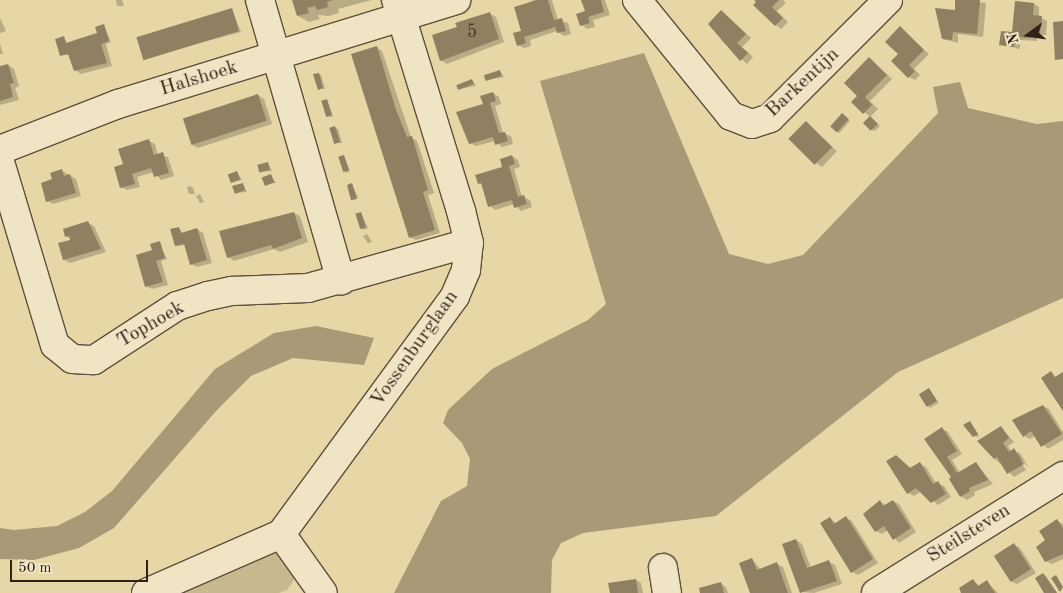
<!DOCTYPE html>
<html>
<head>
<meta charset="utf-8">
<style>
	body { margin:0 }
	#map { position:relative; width:1063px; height:593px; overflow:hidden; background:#e7d7a6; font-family:"Old Standard TT",serif }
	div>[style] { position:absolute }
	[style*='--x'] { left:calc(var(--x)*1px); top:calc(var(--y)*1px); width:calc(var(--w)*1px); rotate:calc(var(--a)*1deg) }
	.green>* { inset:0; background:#c8b88e }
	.water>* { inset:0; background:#a99976 }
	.shadow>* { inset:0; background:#0003 }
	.building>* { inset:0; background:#908062; transform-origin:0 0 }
	.roads { filter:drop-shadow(1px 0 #5e4f3c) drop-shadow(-1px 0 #5e4f3c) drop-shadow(0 1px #5e4f3c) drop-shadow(0 -1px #5e4f3c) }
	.minor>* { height:28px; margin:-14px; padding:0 14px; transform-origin:14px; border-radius:14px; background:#efe5c5 }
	span { translate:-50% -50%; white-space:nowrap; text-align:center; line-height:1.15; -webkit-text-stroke:4.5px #efe5c5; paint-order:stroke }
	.number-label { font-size:18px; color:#493a2a }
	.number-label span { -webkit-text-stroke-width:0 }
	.street-label { font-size:20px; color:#312218 }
	.north { position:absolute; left:1003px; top:10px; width:50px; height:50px; -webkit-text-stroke:4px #efe5c5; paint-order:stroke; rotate:256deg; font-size:14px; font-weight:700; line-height:20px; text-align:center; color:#312218 }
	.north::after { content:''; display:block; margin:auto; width:18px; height:22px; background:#312218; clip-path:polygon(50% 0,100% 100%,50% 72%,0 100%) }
	.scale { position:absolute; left:10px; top:560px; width:138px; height:22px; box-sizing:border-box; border:2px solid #312218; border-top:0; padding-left:6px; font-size:15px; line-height:18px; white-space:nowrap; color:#312218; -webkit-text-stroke:4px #efe5c5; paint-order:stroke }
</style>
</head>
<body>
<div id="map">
	<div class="green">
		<div style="clip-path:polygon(270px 552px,282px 556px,293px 571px,294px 580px,287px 590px,279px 593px,172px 593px)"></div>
	</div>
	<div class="water">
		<div style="clip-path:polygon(644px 53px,729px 254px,768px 264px,803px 255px,938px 113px,933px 87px,960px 82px,968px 108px,1037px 124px,1063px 121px,1063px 298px,898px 372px,716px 516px,583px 533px,561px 543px,552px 560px,551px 593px,394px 593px,441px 501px,467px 486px,470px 459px,462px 443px,443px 423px,448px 410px,492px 369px,588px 320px,606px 304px,540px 81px)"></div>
		<div style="clip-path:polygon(316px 326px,374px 338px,364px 365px,293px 358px,251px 376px,217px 410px,114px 528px,79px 548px,34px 560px,0 559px,0 528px,14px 530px,57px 526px,85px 512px,112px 491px,215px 369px,274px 333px)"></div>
	</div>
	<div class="shadow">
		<div style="clip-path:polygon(116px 0,122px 0,124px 6px,117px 6px)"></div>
		<div style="clip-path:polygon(293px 0,372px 0,338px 9px,339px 13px,329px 16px,318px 15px,320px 19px,309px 22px,298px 16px)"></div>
		<div style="clip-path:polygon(534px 0,552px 0,558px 20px,568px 23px,571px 34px,564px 36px,557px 31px,530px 40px,531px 46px,524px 48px,518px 45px,522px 31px,515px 8px)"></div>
		<div style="clip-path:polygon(583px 0,605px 0,610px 15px,593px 20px,595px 27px,587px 29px,582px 25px,586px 12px)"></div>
		<div style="clip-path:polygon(756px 0,783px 0,786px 3px,777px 11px,788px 22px,781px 29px,776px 25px)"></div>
		<div style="clip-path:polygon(957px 0,986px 3px,983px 37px,958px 34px,958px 43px,943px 39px,956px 11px)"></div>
		<div style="clip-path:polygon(1034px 4px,1039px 7px,1039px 17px,1047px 21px,1046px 35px,1037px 35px,1037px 41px,1020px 40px,1020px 49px,1001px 45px)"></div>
		<div style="clip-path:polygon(232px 9px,241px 32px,144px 58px)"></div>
		<div style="clip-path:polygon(722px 11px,751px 38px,742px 47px,753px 57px,747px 64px,721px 40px)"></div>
		<div style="clip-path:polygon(490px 14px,496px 17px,504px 42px,447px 64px,442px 61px,434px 36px)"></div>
		<div style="clip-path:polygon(0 18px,6px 31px,0 33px)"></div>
		<div style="clip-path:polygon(104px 25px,111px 42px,106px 44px,112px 66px,81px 74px,75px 70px,70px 55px,61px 55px,64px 38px,67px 43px,99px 34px)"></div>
		<div style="clip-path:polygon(900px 28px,929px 54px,914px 69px,920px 75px,915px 80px,909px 77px,899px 54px)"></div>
		<div style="clip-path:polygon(0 44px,3px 54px,0 54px)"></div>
		<div style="clip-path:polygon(376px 47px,382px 51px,411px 137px,417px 141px,434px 193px,428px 195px,440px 233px,416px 240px,410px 237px)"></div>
		<div style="clip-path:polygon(870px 59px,892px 79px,870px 101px,878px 109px,870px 117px,853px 102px,859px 96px)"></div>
		<div style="clip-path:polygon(8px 65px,14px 69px,19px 86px,15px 88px,19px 100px,0 105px,0 68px)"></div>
		<div style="clip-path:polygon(500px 72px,504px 77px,487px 80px)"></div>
		<div style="clip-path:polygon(319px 74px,321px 75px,325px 89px,319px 89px)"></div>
		<div style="clip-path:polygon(472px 80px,476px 86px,459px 89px)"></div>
		<div style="clip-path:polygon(493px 93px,499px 97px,501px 104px,495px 106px,503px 133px,511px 136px,513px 144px,502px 147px,495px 141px,476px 146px,470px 143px,484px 104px)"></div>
		<div style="clip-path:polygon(258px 95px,264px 99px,272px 124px,198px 148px,192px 145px)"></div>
		<div style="clip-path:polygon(327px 101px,333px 116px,330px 117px,327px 116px)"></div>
		<div style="clip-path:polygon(845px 116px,850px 121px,839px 133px,831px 126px)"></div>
		<div style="clip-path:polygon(872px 119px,880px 126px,875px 131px,872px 130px)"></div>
		<div style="clip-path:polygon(807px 123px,837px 151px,822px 167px,816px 163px)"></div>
		<div style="clip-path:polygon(335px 128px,338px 129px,342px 143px,335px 143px)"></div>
		<div style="clip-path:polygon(149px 141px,155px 144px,158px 155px,168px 157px,174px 176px,161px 180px,154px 172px,137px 177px,140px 187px,127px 190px,121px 187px,124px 165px)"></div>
		<div style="clip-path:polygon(344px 156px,350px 171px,346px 173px,344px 171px)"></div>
		<div style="clip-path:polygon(512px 156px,518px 160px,520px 167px,514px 169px,522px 197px,530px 200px,532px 207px,521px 211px,514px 204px,495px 210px,490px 206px,483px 185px,479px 183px,503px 168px)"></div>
		<div style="clip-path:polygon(268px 163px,272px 171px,260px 172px)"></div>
		<div style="clip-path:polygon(62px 171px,76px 179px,81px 196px,53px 204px,48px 201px,53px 180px)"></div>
		<div style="clip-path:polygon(237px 172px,242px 180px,233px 182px,230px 181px)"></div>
		<div style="clip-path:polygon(271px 175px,276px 183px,264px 184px)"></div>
		<div style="clip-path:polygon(243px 184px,247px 192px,236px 193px)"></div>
		<div style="clip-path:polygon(352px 185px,358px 197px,353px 200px,352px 200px)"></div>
		<div style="clip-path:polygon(190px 186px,193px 188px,195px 194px,189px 194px,187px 187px)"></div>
		<div style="clip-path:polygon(200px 194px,204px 202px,200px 203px,196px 196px)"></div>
		<div style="clip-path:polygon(294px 213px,300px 216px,308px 242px,280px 252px,274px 249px,234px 261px,228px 257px)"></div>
		<div style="clip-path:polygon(361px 213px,368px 228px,364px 230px,361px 228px)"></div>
		<div style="clip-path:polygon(88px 223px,94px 226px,106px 252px,70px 263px,64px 260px,60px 244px,73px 240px,66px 236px)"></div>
		<div style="clip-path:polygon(179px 228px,183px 234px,197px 229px,203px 233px,212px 263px,197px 267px,191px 264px,185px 245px,176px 246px)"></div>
		<div style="clip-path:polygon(367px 234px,372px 242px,368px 243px,363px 236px)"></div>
		<div style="clip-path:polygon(159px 243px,167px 259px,161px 261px,168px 285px,152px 289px,146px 286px,154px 251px)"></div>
		<div style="clip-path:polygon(929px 389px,939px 403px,930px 408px,928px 406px)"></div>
		<div style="clip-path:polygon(1043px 406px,1049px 409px,1063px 432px,1063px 440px,1048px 449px,1035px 436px,1030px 439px,1024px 436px)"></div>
		<div style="clip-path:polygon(970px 423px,979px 436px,977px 437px,974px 436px)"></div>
		<div style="clip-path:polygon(1001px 427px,1014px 442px,1008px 446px,1011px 451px,1020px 453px,1029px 468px,1015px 453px,1026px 470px,1014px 477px,994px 458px)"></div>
		<div style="clip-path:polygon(942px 429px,948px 432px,962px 454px,952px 460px,960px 473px,976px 463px,993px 484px,974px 492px,975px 495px,967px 500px,961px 496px,951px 479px,953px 477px,926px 439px)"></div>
		<div style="clip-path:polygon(896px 456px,912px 469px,920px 464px,926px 467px,936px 483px,944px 486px,951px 497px,938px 505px,922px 491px,914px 496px,908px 493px)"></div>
		<div style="clip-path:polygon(893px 501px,899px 504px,916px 532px,899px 543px,888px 530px,882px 534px,876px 531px,880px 502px,886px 505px)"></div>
		<div style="clip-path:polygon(830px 518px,837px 524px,846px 518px,852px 521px,878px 563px,858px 575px,852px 572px)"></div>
		<div style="clip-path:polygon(1057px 521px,1063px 524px,1063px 559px,1052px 564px,1046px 561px)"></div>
		<div style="clip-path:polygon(796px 540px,802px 544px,811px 568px,829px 562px,835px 565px,842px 584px,814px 593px,801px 592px)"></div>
		<div style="clip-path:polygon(1014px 545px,1020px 548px,1036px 573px,1017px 584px,1011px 581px)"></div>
		<div style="clip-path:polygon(752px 559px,761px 570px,777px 564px,783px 567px,792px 593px,751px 593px)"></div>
		<div style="clip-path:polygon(1043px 574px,1046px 576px,1057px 593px,1045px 593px)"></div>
		<div style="clip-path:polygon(636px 580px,641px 583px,643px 593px,611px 593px)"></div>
		<div style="clip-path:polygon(973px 581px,980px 586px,987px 582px,998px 593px,963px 593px)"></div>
		<div style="clip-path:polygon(720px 583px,726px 587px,728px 593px,701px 593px)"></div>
	</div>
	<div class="building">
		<div style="clip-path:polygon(292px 0,333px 0,327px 2px,328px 7px,317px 10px,315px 6px,307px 8px,309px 13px,297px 16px)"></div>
		<div style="clip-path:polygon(537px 0,548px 0,554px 20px,562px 18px,566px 31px,557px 33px,555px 27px,540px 32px,524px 37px,526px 43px,517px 46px,513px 33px,521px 31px,514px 7px)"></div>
		<div style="clip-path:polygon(581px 0,601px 0,604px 12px,588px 17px,590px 23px,580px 26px,576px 14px,585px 11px)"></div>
		<div style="clip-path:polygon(754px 0,779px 0,772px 7px,783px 18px,775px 26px,753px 5px,756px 2px)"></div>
		<div style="clip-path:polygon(955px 0,980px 0,977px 34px,953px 32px,952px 40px,942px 39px,935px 8px,955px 10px)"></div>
		<div style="clip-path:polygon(1015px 1px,1034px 3px,1033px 15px,1042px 16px,1040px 33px,1032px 32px,1031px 38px,1015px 37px,1014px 47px,999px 45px,1001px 31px,1012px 32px)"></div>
		<div style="left:232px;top:8px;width:24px;height:100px;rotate:73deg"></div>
		<div style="clip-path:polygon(721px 10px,746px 34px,737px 43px,748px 53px,740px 61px,708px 24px)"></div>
		<div style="clip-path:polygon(490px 12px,499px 39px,440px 61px,432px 35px,457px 27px,455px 23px)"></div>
		<div style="clip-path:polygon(1063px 21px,1063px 59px,1055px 60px,1053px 22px)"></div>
		<div style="clip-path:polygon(104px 24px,109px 41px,101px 44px,107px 63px,74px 71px,68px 54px,60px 56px,55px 39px,64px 36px,66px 43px,81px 38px,97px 33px,95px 27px)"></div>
		<div style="clip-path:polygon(900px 26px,924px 50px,909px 65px,915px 71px,908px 78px,891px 61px,898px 54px,885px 42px)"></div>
		<div style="clip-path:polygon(377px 46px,396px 110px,407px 137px,412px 136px,428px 190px,423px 192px,435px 230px,409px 238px,351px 54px)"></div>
		<div style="clip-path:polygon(869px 57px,887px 75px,865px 97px,872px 105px,863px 114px,851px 102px,857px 96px,844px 83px)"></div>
		<div style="clip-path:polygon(8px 64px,14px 83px,10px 84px,13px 97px,0 101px,0 66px)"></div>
		<div style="left:500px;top:70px;width:6px;height:17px;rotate:72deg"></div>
		<div style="clip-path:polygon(319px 73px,323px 88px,318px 90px,313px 74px)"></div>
		<div style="left:472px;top:79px;width:5px;height:17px;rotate:68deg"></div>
		<div style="clip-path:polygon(493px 92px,496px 101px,490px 103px,499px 133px,505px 132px,508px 141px,495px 145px,493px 137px,469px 144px,456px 112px,483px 104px,480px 96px)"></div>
		<div style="left:258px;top:94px;width:28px;height:79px;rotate:72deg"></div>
		<div style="left:327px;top:99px;width:17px;height:6px;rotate:73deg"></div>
		<div style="left:842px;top:113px;width:9px;height:18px;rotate:41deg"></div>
		<div style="left:870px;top:116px;width:11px;height:10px;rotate:45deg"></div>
		<div style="left:806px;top:121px;width:37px;height:25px;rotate:45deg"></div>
		<div style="left:335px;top:126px;width:17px;height:6px;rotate:73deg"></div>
		<div style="clip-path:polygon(149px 139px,154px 155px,163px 152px,169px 173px,154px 177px,151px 168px,132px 174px,135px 184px,120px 188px,114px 167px,123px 164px,118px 149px)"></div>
		<div style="left:344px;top:155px;width:16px;height:6px;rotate:72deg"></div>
		<div style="clip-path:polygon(512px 155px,515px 164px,509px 166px,518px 197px,524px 195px,527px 204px,514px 208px,512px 200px,488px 207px,481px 183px,478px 184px,475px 175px,502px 167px,500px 159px)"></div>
		<div style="left:268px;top:162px;width:8px;height:11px;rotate:76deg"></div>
		<div style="clip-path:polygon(62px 169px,64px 176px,70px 174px,76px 193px,46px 202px,41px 183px,52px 179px,50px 173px)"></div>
		<div style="left:237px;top:171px;width:9px;height:10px;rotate:69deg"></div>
		<div style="left:271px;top:174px;width:9px;height:10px;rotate:69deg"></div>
		<div style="clip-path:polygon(243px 183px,245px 190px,235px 194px,232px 186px)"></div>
		<div style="clip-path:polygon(352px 183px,357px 199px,351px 200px,347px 185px)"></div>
		<div style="clip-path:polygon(294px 212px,302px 238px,273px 249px,271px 245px,227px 258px,219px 231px)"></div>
		<div style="left:361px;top:212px;width:16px;height:6px;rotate:72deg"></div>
		<div style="clip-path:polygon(88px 221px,101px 249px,63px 260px,58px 243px,70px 240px,69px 236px,65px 237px,63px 229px)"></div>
		<div style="clip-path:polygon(179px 227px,181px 233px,197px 228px,207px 260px,190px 265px,184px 244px,175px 246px,170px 229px)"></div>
		<div style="clip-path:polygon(160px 241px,165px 258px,156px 261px,163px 282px,145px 287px,136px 255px,152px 250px,150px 244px)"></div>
		<div style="clip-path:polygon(1051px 371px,1055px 377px,1063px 372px,1063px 411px,1041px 378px)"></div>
		<div style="left:929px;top:388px;width:15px;height:12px;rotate:58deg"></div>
		<div style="clip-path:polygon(1043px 405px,1062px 434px,1041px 447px,1031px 431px,1023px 437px,1012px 420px)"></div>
		<div style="clip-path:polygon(970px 421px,978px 434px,973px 437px,963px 425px)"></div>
		<div style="clip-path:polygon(1001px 426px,1009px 438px,1003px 443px,1009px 452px,1014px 448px,1024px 464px,1007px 474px,997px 457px,994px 459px,977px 441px)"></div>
		<div style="clip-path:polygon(942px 427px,957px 451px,947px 457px,957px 473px,976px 462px,988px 480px,969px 488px,970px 491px,960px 497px,949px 479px,951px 477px,924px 439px)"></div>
		<div style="clip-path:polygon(896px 455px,910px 468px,920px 462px,933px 484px,938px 481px,946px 494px,931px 503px,916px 488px,907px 494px,886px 461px)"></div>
		<div style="clip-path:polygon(880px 500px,883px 506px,893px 500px,911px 528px,893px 540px,884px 526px,875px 532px,863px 514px)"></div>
		<div style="clip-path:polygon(846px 516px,873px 559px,851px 573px,820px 523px,830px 517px,834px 524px)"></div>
		<div style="clip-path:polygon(1057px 519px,1063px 528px,1063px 554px,1045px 562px,1036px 547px,1045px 540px,1039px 531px)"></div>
		<div style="clip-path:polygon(796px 539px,807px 568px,829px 560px,837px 581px,800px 593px,782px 544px)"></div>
		<div style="left:1014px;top:543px;width:31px;height:24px;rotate:57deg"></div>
		<div style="clip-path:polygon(752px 558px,757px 570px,777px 562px,788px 593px,750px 593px,739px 563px)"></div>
		<div style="clip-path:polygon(1043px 573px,1057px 593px,1044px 593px,1035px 578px)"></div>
		<div style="clip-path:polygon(1056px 575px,1063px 587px,1060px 592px,1051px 578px)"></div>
		<div style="clip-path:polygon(636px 579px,638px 593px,610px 593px,608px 583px)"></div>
		<div style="clip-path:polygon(973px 579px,978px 586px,987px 580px,995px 593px,961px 593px,959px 588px)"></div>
		<div style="clip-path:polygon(721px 582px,724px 593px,700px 593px,699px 588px)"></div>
	</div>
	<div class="roads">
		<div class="minor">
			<div style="--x:260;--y:0;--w:292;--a:73.9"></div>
			<div style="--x:637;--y:0;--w:149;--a:51"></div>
			<div style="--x:731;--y:116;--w:22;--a:21"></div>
			<div style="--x:752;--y:124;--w:19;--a:-18"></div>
			<div style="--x:770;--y:118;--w:167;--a:-45"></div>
			<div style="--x:0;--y:150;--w:127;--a:-21.3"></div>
			<div style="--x:118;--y:104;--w:354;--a:-17.1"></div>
			<div style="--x:0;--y:162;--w:191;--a:73.3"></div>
			<div style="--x:55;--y:345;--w:22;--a:39"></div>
			<div style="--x:72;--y:359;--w:22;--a:3"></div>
			<div style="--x:94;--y:360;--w:99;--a:-33"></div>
			<div style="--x:177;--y:306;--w:33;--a:-18"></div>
			<div style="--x:208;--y:296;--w:25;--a:-12"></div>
			<div style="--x:232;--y:291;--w:76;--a:-2.3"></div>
			<div style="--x:308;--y:288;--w:167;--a:-15.6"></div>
			<div style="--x:281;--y:534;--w:72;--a:54.6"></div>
			<div style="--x:663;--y:568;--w:25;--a:81"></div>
			<div style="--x:146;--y:593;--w:147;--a:-23.6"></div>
			<div style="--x:281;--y:534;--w:295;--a:-53.8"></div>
			<div style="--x:455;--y:296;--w:28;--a:-67"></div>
			<div style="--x:466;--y:270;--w:27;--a:-84"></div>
			<div style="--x:469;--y:243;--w:33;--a:-104"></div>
			<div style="--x:461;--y:211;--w:221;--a:-107.1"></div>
			<div style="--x:876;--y:593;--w:221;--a:-32"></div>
		</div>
	</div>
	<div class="number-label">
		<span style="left:472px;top:32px">5</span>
	</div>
	<div class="street-label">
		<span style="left:199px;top:79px;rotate:-17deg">Halshoek</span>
		<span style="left:803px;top:83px;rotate:-43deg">Barkentijn</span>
		<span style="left:151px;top:325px;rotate:-30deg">Tophoek</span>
		<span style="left:415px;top:349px;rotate:-55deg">Vossenburglaan</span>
		<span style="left:969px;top:534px;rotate:-32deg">Steilsteven</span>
	</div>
	<div class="north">N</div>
	<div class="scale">50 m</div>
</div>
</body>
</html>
